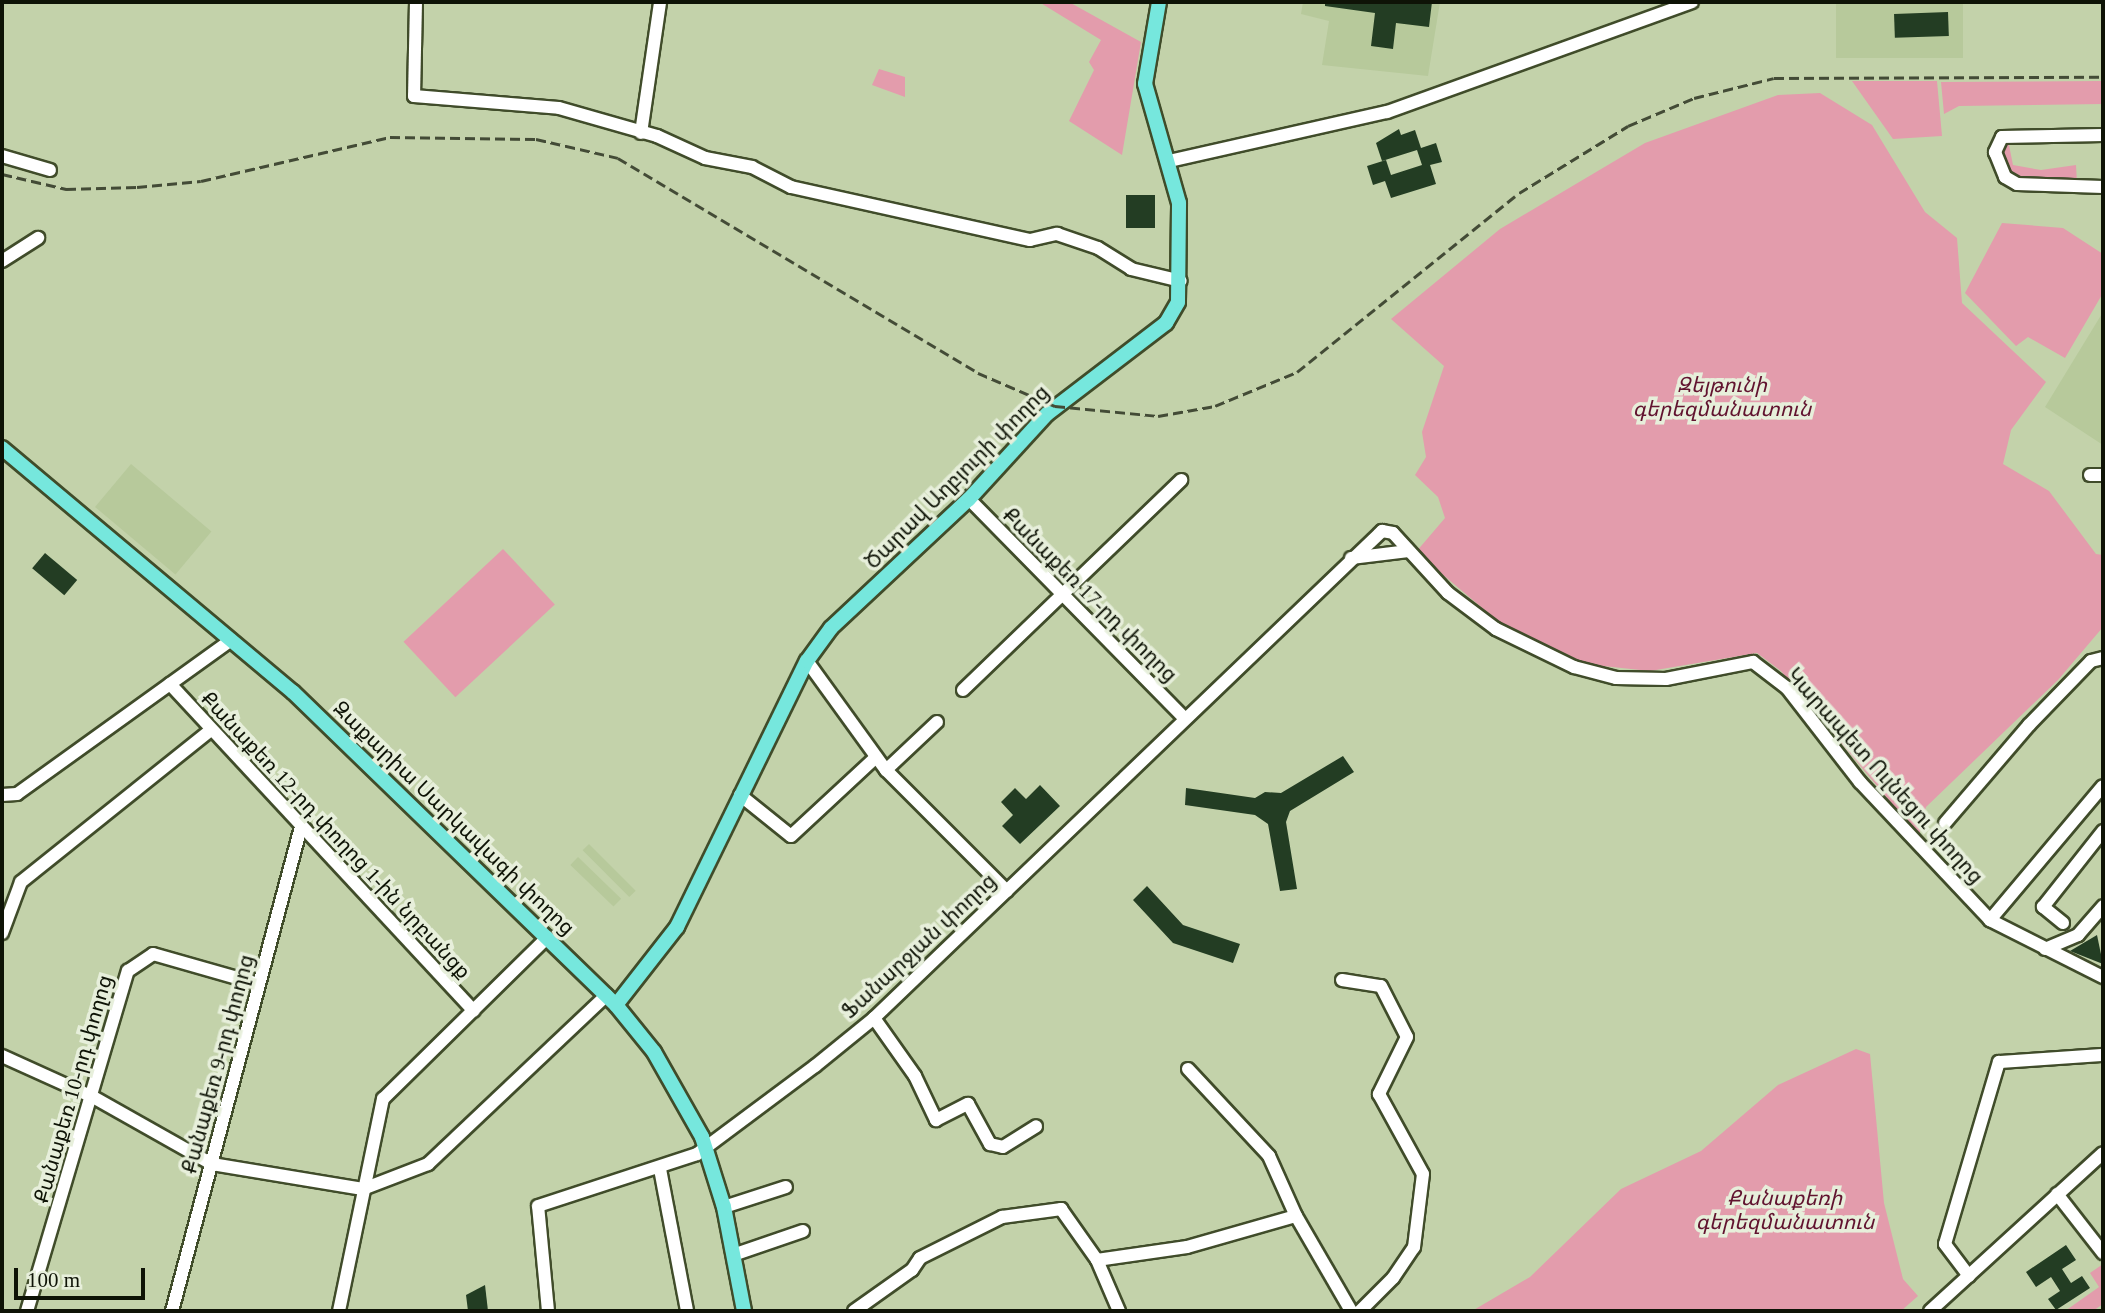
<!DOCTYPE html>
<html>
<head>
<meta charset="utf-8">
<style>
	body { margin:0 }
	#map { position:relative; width:2105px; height:1313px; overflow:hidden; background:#c3d2aa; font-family:"Times New Roman","Noto Sans Armenian",serif }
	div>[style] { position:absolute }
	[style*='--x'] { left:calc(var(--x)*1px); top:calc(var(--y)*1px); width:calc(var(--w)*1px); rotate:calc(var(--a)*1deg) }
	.built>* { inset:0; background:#b7c99b; transform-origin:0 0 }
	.green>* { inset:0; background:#e39cac; transform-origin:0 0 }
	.building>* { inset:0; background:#233d23; transform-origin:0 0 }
	.roads { filter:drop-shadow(2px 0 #404c2a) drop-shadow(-2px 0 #404c2a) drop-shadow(0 2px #404c2a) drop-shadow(0 -2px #404c2a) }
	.minor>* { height:12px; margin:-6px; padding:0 6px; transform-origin:6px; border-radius:6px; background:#fff }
	.major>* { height:14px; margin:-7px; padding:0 7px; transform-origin:7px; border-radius:7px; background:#76e7dd }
	.rail>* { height:2.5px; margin-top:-1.25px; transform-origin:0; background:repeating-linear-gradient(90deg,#434b36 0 10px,transparent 0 15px) }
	span { translate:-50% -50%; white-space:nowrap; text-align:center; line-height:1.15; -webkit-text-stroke:7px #e7efdb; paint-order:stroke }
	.park-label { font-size:21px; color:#61132f; font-style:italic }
	.street-label { font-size:21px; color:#0e1306 }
	.frame { position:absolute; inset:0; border:4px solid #0e1306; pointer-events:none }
	.scale { position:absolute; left:14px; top:1268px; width:131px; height:32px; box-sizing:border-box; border:4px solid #0e1306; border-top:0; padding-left:9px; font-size:21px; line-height:24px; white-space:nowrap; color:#0e1306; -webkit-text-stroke:5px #e7efdb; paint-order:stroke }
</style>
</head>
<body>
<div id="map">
	<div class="built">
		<div style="clip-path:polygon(1303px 2px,1440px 2px,1428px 76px,1322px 65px,1329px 21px,1301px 14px)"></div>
		<div style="left:1836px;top:2px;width:127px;height:56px"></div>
		<div style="clip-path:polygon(2103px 312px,2103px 445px,2045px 407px)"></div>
		<div style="left:131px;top:464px;width:105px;height:56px;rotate:40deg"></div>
		<div style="left:589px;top:844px;width:66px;height:9px;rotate:45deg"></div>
		<div style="left:578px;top:857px;width:60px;height:11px;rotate:44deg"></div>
	</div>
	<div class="green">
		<div style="clip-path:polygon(1039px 2px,1069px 2px,1141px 42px,1122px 155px,1069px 121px,1094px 70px,1089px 62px,1101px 40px)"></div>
		<div style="clip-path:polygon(879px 69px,905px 77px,905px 97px,872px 85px)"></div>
		<div style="clip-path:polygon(1852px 81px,1937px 81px,1942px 136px,1893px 139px)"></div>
		<div style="clip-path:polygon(2103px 81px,2103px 104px,1959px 106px,1944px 114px,1941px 82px)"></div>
		<div style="clip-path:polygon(1820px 93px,1872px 125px,1925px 212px,1957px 238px,1962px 303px,2046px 382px,2011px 430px,2003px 464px,2049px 491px,2096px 554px,2103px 555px,2103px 627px,2058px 680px,1926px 807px,1919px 836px,1781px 671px,1757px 653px,1650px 671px,1584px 664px,1506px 628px,1416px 552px,1445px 518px,1438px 497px,1415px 475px,1426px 457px,1422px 432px,1444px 366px,1391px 319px,1500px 229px,1645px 143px,1778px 95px)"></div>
		<div style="clip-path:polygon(1999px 145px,2009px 145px,2013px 165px,2041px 170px,2076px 165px,2077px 183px,2017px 178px,2006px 167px)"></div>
		<div style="clip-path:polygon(2002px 223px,2063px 228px,2103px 254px,2103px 293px,2065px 358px,2028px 337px,2016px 346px,1965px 293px)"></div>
		<div style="left:503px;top:549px;width:76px;height:136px;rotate:47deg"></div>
		<div style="clip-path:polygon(1856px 1049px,1870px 1054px,1884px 1203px,1903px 1279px,1918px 1296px,1901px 1311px,1472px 1311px,1530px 1277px,1621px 1189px,1701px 1151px,1778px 1085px)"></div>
		<div style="clip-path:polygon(2103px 1264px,2103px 1304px,2093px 1311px,2065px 1311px,2099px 1287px,2090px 1273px)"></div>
	</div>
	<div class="building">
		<div style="clip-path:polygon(1325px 2px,1432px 2px,1429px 27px,1396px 23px,1393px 49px,1371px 46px,1375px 13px,1325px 6px)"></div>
		<div style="left:1948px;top:12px;width:24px;height:54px;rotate:88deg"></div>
		<div style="clip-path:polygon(1399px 129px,1401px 135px,1415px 130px,1421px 148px,1436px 143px,1442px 162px,1430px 165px,1436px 184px,1391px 198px,1385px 181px,1373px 185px,1367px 166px,1386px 160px,1391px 175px,1422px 165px,1417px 150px,1382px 161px,1376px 143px)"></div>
		<div style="left:1126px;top:195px;width:29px;height:33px"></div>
		<div style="left:45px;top:553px;width:42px;height:20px;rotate:40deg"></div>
		<div style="clip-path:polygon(1343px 756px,1354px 772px,1290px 811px,1286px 822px,1297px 889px,1280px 891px,1268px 824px,1255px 815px,1185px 805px,1186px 788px,1255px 798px,1265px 792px,1281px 793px)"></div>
		<div style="clip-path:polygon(1040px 785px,1060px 806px,1020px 844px,1002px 826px,1013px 815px,1001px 802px,1015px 788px,1026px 799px)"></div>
		<div style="clip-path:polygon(1147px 886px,1183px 925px,1240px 944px,1233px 963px,1173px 943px,1133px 900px)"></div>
		<div style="clip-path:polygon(2097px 935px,2103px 964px,2070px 951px)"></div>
		<div style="clip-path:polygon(2066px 1245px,2076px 1260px,2062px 1269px,2071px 1283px,2082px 1276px,2090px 1288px,2056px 1310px,2048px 1299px,2060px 1291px,2051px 1277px,2036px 1287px,2026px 1272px)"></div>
		<div style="clip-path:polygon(485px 1285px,488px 1311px,468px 1311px,466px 1295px)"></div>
	</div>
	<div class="roads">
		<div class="minor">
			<div style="--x:416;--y:2;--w:94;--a:91.2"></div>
			<div style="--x:414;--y:96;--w:145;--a:4.7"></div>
			<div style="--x:559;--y:108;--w:102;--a:15.9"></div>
			<div style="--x:657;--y:136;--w:53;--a:24.6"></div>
			<div style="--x:705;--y:158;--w:48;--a:10.8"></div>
			<div style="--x:752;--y:167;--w:44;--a:27.1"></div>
			<div style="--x:791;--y:187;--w:245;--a:12.5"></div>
			<div style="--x:1030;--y:240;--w:28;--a:-13"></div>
			<div style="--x:1057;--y:234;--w:43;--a:18.9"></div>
			<div style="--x:1098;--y:248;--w:39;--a:32"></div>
			<div style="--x:1131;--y:269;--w:51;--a:13.5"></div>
			<div style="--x:641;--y:133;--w:132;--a:-81.7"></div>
			<div style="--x:2103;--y:135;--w:101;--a:178.9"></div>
			<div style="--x:2002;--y:137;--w:17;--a:115"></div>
			<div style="--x:1995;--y:152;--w:27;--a:68"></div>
			<div style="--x:2005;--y:177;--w:14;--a:30"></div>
			<div style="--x:2017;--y:184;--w:86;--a:2"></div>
			<div style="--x:2;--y:156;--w:50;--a:16.3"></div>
			<div style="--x:1169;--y:161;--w:223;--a:-12.7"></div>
			<div style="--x:1387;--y:112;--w:324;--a:-19.8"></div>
			<div style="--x:2;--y:261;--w:43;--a:-32.6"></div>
			<div style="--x:2090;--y:475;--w:13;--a:0"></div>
			<div style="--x:969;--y:499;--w:305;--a:45.5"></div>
			<div style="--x:1351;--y:558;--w:58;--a:-6.9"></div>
			<div style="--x:807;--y:661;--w:135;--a:54.1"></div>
			<div style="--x:886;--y:770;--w:171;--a:45"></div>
			<div style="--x:170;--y:684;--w:446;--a:47.1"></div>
			<div style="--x:963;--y:690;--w:303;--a:-43.9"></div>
			<div style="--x:886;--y:770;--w:70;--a:-43.3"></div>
			<div style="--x:2;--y:795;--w:15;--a:-4"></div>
			<div style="--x:17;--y:794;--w:264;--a:-35.7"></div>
			<div style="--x:740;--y:795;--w:65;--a:38.8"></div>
			<div style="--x:791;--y:836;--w:116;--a:-42.9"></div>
			<div style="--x:1945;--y:823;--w:129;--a:-49.4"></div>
			<div style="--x:2029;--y:725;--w:89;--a:-45.9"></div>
			<div style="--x:2091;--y:661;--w:12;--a:-14"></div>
			<div style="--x:1990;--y:920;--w:175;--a:-49.9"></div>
			<div style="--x:2063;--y:923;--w:26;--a:-141"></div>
			<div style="--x:2043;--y:907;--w:97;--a:-51.7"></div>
			<div style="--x:2;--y:933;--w:54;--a:-69.6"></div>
			<div style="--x:21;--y:882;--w:243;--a:-38.7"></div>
			<div style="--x:2045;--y:949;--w:36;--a:-23"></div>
			<div style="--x:2078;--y:935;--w:38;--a:-49"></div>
			<div style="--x:1342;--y:980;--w:39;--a:9"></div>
			<div style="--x:1381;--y:986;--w:57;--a:63"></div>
			<div style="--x:1407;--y:1037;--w:64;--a:116.2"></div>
			<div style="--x:1379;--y:1094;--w:91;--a:61.2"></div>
			<div style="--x:1423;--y:1174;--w:74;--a:97"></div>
			<div style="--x:1414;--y:1247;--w:37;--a:124"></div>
			<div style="--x:1393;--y:1278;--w:47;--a:135"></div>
			<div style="--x:874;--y:1018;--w:71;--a:54.7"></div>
			<div style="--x:915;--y:1076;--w:49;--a:64.5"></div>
			<div style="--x:936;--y:1120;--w:36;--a:-27"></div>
			<div style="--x:968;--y:1104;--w:46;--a:61.2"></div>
			<div style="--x:990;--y:1144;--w:13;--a:13"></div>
			<div style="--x:1003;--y:1147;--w:39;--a:-32"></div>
			<div style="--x:2;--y:1056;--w:100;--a:24.3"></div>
			<div style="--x:93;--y:1097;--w:137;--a:29.4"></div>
			<div style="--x:212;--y:1164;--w:153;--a:9.4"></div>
			<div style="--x:363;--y:1189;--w:70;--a:-21"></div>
			<div style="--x:428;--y:1164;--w:246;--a:-43.4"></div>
			<div style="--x:1188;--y:1069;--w:119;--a:47"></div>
			<div style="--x:1269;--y:1156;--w:66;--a:65.8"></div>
			<div style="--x:1296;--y:1216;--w:110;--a:59.9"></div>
			<div style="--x:660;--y:1169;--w:145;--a:79.2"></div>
			<div style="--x:2057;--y:1194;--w:75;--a:52.1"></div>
			<div style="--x:724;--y:1207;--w:65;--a:-17.9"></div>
			<div style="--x:733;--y:1255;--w:74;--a:-18.9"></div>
			<div style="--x:1097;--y:1260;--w:91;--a:-8.2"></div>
			<div style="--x:1187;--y:1247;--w:113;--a:-15.9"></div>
			<div style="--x:1969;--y:1276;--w:40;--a:-127"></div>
			<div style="--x:1945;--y:1244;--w:190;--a:-73.5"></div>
			<div style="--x:1999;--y:1062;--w:104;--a:-3.9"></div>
			<div style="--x:27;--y:1311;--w:355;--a:-73.5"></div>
			<div style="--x:128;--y:971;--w:30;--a:-34"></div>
			<div style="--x:153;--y:954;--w:109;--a:15.9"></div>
			<div style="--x:172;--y:1311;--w:501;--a:-75.08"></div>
			<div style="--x:339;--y:1311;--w:217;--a:-78.3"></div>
			<div style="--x:383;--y:1099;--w:231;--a:-44.5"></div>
			<div style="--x:548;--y:1311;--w:105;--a:-95.4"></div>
			<div style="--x:538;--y:1206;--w:167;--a:-18.1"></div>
			<div style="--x:697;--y:1154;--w:147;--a:-36.7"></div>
			<div style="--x:815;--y:1066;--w:76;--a:-39.1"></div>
			<div style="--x:874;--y:1018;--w:704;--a:-43.79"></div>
			<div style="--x:1382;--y:531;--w:11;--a:10"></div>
			<div style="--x:1393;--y:533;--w:81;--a:47.5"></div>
			<div style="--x:1448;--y:593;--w:60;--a:36.9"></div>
			<div style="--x:1496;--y:629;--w:87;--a:26"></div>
			<div style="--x:1574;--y:667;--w:43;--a:14.7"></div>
			<div style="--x:1616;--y:678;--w:50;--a:1.1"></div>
			<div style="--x:1666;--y:679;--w:89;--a:-11.1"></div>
			<div style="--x:1753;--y:662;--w:43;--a:37.4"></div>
			<div style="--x:1787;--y:688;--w:119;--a:52.2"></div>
			<div style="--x:1860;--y:782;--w:190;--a:46.7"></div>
			<div style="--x:1990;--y:920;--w:127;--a:26.8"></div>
			<div style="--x:854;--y:1311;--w:71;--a:-35.3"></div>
			<div style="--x:912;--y:1270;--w:14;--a:-56"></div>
			<div style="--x:920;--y:1258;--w:92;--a:-26.6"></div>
			<div style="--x:1002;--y:1217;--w:60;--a:-7.7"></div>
			<div style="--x:1061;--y:1209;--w:62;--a:54.8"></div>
			<div style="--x:1097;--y:1260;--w:56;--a:66.7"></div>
			<div style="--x:1930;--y:1311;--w:234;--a:-42.4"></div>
		</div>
		<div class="major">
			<div style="--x:2;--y:448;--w:380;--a:40"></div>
			<div style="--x:293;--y:692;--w:450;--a:44.1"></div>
			<div style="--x:616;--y:1005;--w:60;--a:51"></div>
			<div style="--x:654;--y:1052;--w:98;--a:60.5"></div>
			<div style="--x:702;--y:1137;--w:73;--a:72.6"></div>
			<div style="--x:724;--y:1207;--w:106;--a:79.1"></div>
			<div style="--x:616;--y:1005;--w:99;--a:-52"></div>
			<div style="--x:677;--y:927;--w:296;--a:-64"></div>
			<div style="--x:807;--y:661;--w:41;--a:-54"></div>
			<div style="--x:831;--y:628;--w:189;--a:-43.1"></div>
			<div style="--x:969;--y:499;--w:115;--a:-47.5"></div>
			<div style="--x:1047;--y:414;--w:150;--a:-37.4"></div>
			<div style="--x:1166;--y:323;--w:24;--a:-60"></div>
			<div style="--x:1178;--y:302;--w:99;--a:-89.4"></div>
			<div style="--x:1179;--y:203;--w:124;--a:-105.9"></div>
			<div style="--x:1145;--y:84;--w:83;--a:-80.3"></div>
		</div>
	</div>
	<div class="rail">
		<div style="--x:2;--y:174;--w:66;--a:13.2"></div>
		<div style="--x:66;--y:189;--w:71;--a:-1.6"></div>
		<div style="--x:137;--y:187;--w:64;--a:-5.4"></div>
		<div style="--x:201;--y:181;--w:194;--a:-13.1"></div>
		<div style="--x:390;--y:137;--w:146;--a:0.8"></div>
		<div style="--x:536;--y:139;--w:84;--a:13"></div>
		<div style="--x:618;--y:158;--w:419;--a:30.8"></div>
		<div style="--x:978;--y:373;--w:84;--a:23.2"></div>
		<div style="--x:1055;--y:406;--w:103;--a:5.5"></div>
		<div style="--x:1158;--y:416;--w:58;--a:-10"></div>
		<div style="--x:1215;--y:406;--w:89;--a:-22.5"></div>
		<div style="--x:1297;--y:372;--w:285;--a:-38.9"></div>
		<div style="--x:1519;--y:193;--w:128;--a:-31.6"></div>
		<div style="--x:1628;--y:126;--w:72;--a:-23"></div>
		<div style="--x:1694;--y:98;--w:82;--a:-14"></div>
		<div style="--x:1774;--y:78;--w:329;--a:-0.2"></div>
	</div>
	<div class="park-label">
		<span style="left:1722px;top:397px">Զեյթունի<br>գերեզմանատուն</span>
		<span style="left:1785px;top:1210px">Քանաքեռի<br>գերեզմանատուն</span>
	</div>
	<div class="street-label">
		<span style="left:957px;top:477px;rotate:-45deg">Ծարավ Աղբյուրի փողոց</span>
		<span style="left:1090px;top:595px;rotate:45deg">Քանաքեռ 17-րդ փողոց</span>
		<span style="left:1885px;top:776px;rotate:48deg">Կարապետ Ուլնեցու փողոց</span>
		<span style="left:454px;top:818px;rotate:44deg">Զաքարիա Սարկավագի փողոց</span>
		<span style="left:336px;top:835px;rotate:47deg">Քանաքեռ 12-րդ փողոց 1-ին նրբանցք</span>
		<span style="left:919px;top:946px;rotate:-43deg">Ֆանարջյան փողոց</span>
		<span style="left:218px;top:1064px;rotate:-75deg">Քանաքեռ 9-րդ փողոց</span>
		<span style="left:73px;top:1089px;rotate:-74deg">Քանաքեռ 10-րդ փողոց</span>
	</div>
	<div class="frame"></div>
	<div class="scale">100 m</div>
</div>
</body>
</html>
